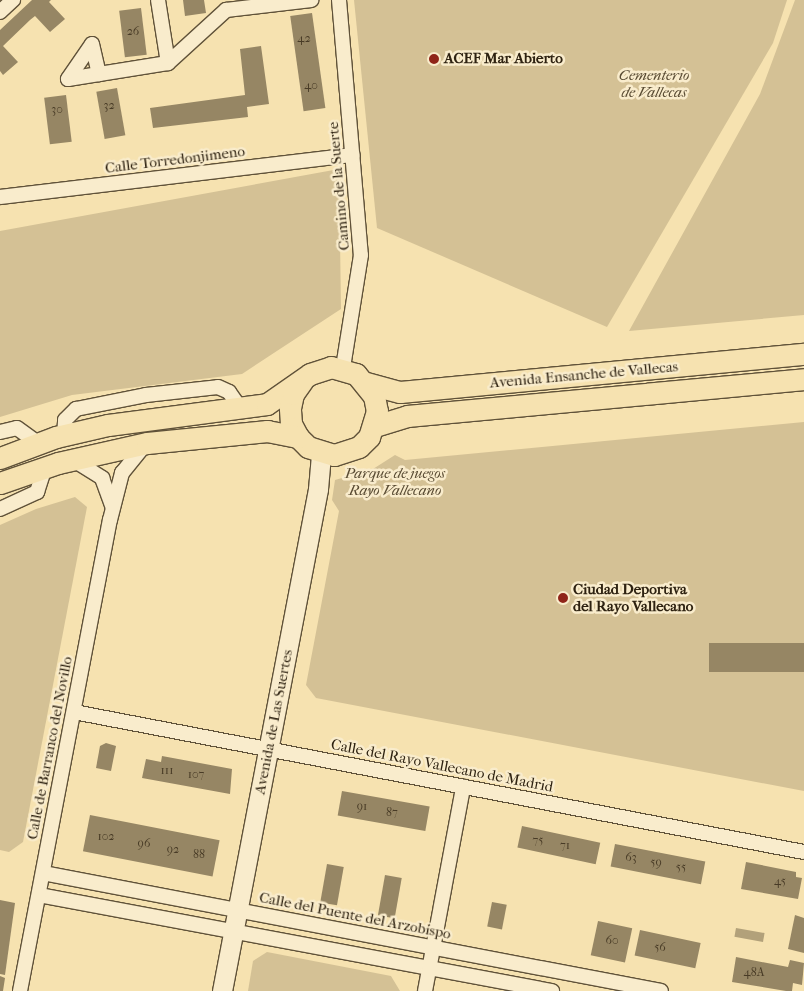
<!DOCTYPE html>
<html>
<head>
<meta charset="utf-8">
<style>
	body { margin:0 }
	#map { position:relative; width:804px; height:991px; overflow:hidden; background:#f6e2b0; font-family:"IM FELL French Canon",serif }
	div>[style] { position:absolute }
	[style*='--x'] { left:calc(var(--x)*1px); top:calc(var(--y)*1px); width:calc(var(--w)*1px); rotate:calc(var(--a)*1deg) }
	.green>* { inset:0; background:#d4c195 }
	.water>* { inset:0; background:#b2a17a; transform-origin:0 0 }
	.building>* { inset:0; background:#968664; transform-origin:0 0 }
	.roads { filter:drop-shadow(1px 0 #605239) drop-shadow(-1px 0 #605239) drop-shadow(0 1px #605239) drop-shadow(0 -1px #605239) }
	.minor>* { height:14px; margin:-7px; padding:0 7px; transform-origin:7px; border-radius:7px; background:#f9eccc }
	.secondary>* { height:19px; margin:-9.5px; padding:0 9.5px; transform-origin:9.5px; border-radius:9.5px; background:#f9eccc }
	.primary>* { height:21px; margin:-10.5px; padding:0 10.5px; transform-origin:10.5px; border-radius:10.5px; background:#f6e2b0 }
	.dots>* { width:14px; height:14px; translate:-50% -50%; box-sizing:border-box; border:2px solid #f9eccc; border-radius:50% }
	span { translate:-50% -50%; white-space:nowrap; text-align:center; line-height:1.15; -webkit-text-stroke:5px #f9eccc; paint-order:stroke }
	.number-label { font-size:12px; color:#483b26 }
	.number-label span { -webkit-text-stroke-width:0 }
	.poi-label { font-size:15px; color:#2e2211; font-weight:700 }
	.left { translate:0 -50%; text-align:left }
	.park-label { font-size:15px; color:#584a32; font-style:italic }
	.street-label { font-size:15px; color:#2e2211 }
</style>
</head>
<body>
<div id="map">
	<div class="green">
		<div style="clip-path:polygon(354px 0,787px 0,773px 43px,607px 327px,377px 228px)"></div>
		<div style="clip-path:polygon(795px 0,804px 0,804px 315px,629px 331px,760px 94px)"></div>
		<div style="clip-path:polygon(339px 169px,341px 309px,242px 374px,72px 395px,0 417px,0 231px)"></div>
		<div style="clip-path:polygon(804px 422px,804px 791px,316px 698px,306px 685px,339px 511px,332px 500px,335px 480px,373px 469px,395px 455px,405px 460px)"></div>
		<div style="clip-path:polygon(75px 497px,87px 507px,23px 842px,9px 852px,0 850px,0 525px,36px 509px)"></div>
		<div style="clip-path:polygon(267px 952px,391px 976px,400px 991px,248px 991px,253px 961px)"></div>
	</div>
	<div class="water">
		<div style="left:736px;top:928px;width:29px;height:9px;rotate:10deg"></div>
	</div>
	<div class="building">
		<div style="clip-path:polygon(32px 0,51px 0,49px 2px,65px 19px,50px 32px,35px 16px,30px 20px,3px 46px,18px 62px,3px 75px,0 71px,0 30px)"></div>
		<div style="clip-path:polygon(183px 0,204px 0,206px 13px,185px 16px)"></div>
		<div style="left:141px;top:8px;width:47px;height:22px;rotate:83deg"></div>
		<div style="left:312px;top:13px;width:96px;height:22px;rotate:82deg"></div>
		<div style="clip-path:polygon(261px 46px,269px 104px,247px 107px,248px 117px,153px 128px,150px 108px,245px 95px,240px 49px)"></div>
		<div style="left:117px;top:88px;width:48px;height:21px;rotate:80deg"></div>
		<div style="left:66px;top:95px;width:47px;height:22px;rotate:83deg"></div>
		<div style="left:804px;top:643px;width:29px;height:95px;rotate:90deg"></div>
		<div style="clip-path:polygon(106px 743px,116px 746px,111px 771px,96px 768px,100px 746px)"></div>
		<div style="clip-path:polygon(162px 756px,232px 769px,230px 794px,142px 778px,146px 759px,161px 762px)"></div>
		<div style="left:342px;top:791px;width:89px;height:25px;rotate:10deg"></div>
		<div style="left:90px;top:815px;width:132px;height:37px;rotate:11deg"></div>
		<div style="left:522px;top:826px;width:80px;height:22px;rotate:12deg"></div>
		<div style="left:615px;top:844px;width:92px;height:23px;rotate:11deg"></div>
		<div style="clip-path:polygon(746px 862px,796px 872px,796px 877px,802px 878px,798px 899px,741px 889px)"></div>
		<div style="left:327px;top:864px;width:17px;height:39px;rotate:10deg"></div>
		<div style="left:385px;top:875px;width:17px;height:41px;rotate:10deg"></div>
		<div style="clip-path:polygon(0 900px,15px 903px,5px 975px,0 974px)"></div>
		<div style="left:492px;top:902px;width:15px;height:25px;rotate:11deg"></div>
		<div style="clip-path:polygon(795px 915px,804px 918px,804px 953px,788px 949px)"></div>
		<div style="left:598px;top:921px;width:35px;height:35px;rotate:12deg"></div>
		<div style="left:640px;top:930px;width:62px;height:26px;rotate:12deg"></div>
		<div style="clip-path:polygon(736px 957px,788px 967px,790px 960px,804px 963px,802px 985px,793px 983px,792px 991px,786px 991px,732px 982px)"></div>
		<div style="clip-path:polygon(0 976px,5px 978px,3px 991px,0 991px)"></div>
	</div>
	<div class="roads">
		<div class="minor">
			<div style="--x:158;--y:0;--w:64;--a:81"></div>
			<div style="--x:339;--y:0;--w:256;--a:85.1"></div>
			<div style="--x:361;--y:255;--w:114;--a:99.1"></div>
			<div style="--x:0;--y:12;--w:18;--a:-43"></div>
			<div style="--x:68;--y:79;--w:101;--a:-9.1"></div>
			<div style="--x:168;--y:63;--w:79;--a:-42.4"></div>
			<div style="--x:226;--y:10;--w:86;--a:-6.7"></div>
			<div style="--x:68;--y:79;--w:42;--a:-55.6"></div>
			<div style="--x:92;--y:44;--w:31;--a:77"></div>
			<div style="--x:0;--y:197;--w:355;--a:-6.8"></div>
			<div style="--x:0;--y:432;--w:17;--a:-13"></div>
			<div style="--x:17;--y:428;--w:26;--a:36"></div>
			<div style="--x:64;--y:436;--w:16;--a:-86"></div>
			<div style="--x:65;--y:420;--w:16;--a:-45"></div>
			<div style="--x:76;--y:409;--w:71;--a:-11.3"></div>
			<div style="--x:146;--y:395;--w:72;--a:-6.3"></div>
			<div style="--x:218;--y:387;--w:12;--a:24"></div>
			<div style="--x:229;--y:392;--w:19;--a:55"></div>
			<div style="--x:72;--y:459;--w:36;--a:32"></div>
			<div style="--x:102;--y:478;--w:30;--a:70"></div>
			<div style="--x:0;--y:509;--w:41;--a:-24.7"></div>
			<div style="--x:37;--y:492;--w:26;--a:-72"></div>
			<div style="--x:74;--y:712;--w:743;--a:10.86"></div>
			<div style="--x:43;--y:873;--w:629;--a:10.81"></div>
			<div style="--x:39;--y:895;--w:522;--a:10.6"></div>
			<div style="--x:20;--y:991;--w:480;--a:-79.2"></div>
			<div style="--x:110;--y:520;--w:49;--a:-75.7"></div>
			<div style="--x:122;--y:473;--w:36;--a:-51"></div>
			<div style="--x:425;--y:991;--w:208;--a:-79.4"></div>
		</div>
		<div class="secondary">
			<div style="--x:222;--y:991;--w:511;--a:-79.17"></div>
			<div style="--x:318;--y:489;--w:36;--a:-85"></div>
		</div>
		<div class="primary">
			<div style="--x:366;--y:383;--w:35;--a:15"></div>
			<div style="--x:400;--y:392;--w:406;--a:-5.4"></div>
			<div style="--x:375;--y:426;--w:34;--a:-17"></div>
			<div style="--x:407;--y:416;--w:399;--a:-5.3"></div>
			<div style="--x:0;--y:458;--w:60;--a:-20.6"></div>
			<div style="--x:56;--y:437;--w:53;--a:-13"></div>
			<div style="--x:108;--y:425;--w:160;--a:-7.5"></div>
			<div style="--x:267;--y:404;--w:52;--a:-34.9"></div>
			<div style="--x:310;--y:374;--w:22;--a:-18"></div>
			<div style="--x:331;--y:367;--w:26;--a:16"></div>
			<div style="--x:356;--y:374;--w:28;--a:51"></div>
			<div style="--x:374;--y:396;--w:15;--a:79"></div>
			<div style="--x:377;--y:411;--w:27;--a:107"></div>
			<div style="--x:369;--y:437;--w:14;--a:135"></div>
			<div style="--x:359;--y:447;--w:26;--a:162"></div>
			<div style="--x:334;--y:455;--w:27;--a:-163"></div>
			<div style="--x:308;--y:447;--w:14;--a:-135"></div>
			<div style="--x:298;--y:437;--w:15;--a:-118"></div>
			<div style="--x:291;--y:424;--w:16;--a:-94"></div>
			<div style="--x:290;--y:408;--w:14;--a:-78"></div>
			<div style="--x:293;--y:394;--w:16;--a:-55"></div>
			<div style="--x:0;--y:483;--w:61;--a:-19"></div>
			<div style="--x:58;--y:463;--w:91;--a:-12.7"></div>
			<div style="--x:147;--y:443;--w:121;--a:-5.7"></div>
			<div style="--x:267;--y:431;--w:32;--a:11"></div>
		</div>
	</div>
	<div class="dots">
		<div style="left:434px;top:59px;background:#8f2418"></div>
		<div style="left:563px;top:598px;background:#8f2418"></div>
	</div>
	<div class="number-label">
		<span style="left:133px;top:32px">26</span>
		<span style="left:304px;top:39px">42</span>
		<span style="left:311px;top:86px">40</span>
		<span style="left:109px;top:106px">32</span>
		<span style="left:57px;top:110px">30</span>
		<span style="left:167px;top:771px">111</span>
		<span style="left:196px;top:775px">107</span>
		<span style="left:362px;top:807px">91</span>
		<span style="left:392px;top:813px">87</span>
		<span style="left:106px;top:837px">102</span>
		<span style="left:538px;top:841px">75</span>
		<span style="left:144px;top:844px">96</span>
		<span style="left:565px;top:846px">71</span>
		<span style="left:173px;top:850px">92</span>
		<span style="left:199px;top:855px">88</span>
		<span style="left:631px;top:858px">63</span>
		<span style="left:656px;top:863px">59</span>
		<span style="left:681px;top:868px">55</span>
		<span style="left:780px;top:882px">45</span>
		<span style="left:612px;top:941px">60</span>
		<span style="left:660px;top:948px">56</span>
		<span style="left:754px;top:973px">48A</span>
	</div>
	<div class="poi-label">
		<span class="left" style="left:444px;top:59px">ACEF Mar Abierto</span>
		<span class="left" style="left:573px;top:598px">Ciudad Deportiva<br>del Rayo Vallecano</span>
	</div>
	<div class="park-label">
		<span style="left:654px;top:84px">Cementerio<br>de Vallecas</span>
		<span style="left:395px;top:482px">Parque de juegos<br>Rayo Vallecano</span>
	</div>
	<div class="street-label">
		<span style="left:175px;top:160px;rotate:-7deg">Calle Torredonjimeno</span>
		<span style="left:339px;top:186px;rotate:-95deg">Camino de la Suerte</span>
		<span style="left:584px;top:375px;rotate:-5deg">Avenida Ensanche de Vallecas</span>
		<span style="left:274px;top:722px;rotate:-79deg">Avenida de Las Suertes</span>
		<span style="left:50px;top:748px;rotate:-79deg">Calle de Barranco del Novillo</span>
		<span style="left:442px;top:766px;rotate:11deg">Calle del Rayo Vallecano de Madrid</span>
		<span style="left:355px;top:916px;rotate:11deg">Calle del Puente del Arzobispo</span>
	</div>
</div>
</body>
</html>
